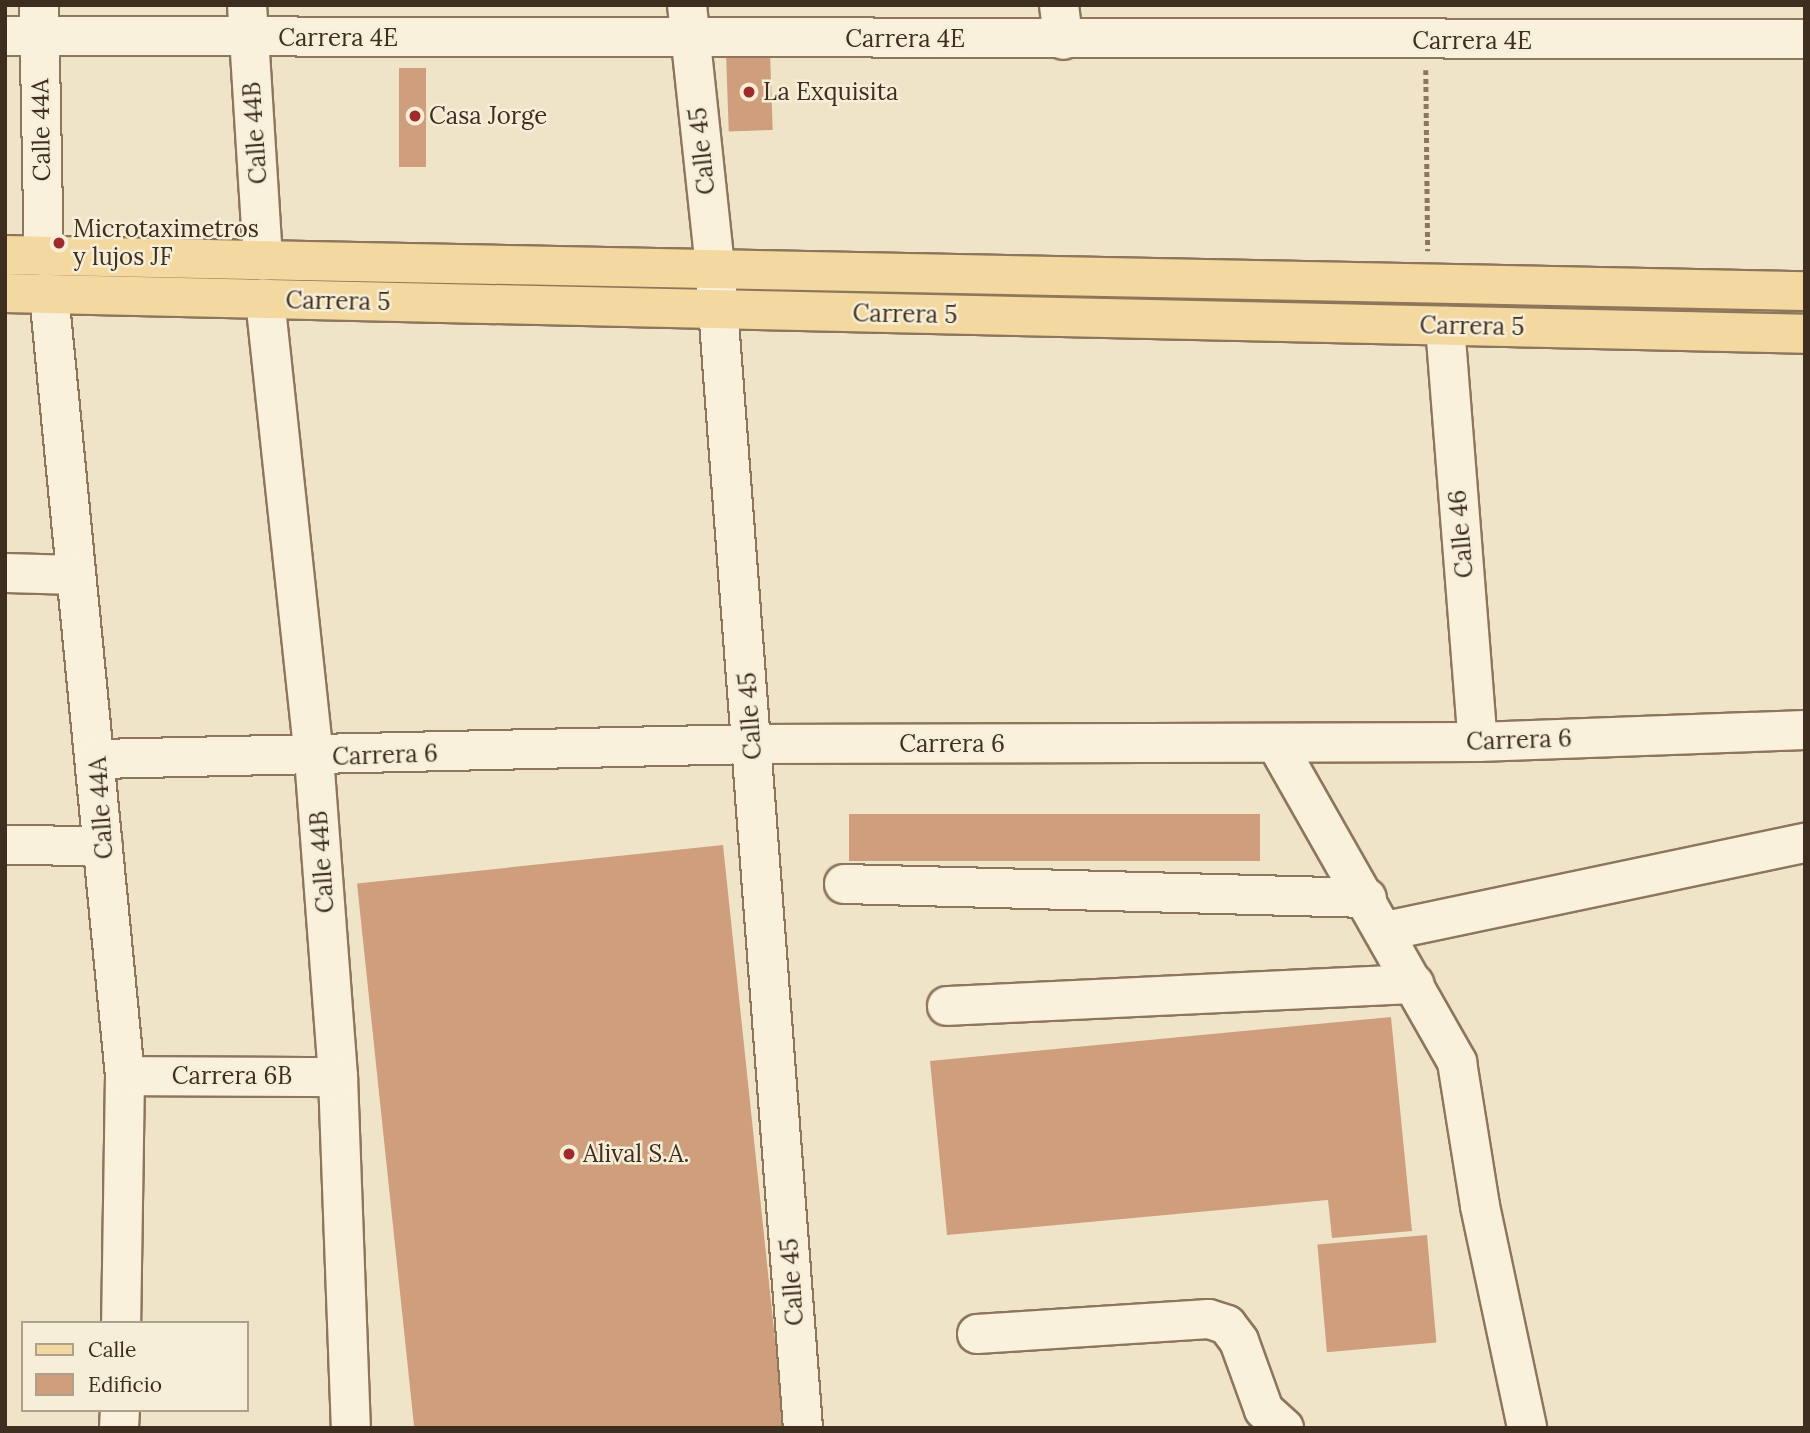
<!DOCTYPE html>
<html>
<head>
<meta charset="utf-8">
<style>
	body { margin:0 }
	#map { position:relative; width:1810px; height:1433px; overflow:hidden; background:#f0e4c8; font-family:Lora,serif }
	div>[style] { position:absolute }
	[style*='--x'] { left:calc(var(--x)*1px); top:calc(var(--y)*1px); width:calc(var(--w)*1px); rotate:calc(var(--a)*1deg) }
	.building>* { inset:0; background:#cf9f7d; transform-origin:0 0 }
	.path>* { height:4.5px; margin-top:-2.25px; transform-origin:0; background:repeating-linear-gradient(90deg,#8d765c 0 5px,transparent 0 8.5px) }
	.roads { filter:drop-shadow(2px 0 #8d765c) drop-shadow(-2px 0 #8d765c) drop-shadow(0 2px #8d765c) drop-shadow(0 -2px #8d765c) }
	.minor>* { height:38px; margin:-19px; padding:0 19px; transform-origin:19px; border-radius:19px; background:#faf1dc }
	.major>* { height:38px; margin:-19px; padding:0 19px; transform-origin:19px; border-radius:19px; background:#f3d9a0 }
	.dots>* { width:19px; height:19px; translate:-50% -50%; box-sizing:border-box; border:4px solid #f7eed8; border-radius:50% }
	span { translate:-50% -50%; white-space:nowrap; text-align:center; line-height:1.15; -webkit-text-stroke:5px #f7eed8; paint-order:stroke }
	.street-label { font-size:24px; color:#3d2e20 }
	.poi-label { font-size:24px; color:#3d2e20 }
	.left { translate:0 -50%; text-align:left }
	.frame { position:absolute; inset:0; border:7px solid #3d2e20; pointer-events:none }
	.legend { position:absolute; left:21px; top:1321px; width:228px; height:91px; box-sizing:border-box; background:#f7eed8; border:2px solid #ada18e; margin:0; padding:9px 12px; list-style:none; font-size:21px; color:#3d2e20 }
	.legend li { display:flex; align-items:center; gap:14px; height:35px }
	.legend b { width:35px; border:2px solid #ada18e }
</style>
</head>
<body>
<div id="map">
	<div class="building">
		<div style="left:770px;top:52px;width:78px;height:44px;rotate:88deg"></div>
		<div style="left:399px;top:68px;width:27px;height:99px"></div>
		<div style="left:1260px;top:814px;width:47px;height:411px;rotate:90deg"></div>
		<div style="left:723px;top:845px;width:586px;height:368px;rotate:84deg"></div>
		<div style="clip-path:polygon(1391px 1017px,1412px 1231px,1332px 1238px,1328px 1200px,947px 1235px,930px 1061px)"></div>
		<div style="left:1427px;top:1235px;width:108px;height:110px;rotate:85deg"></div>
	</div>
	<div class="path">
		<div style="--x:1426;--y:70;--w:181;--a:89.4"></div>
	</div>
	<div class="roads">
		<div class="minor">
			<div style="--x:39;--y:5;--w:251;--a:88.9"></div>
			<div style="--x:247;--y:5;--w:256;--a:86.4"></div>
			<div style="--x:687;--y:5;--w:265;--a:83.9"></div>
			<div style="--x:715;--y:269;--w:1162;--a:85.66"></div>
			<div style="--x:1059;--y:5;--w:35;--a:83"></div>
			<div style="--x:5;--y:36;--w:1800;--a:0.1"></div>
			<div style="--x:49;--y:294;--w:786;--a:84.45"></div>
			<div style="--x:125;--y:1076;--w:247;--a:90.9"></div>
			<div style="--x:265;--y:299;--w:461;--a:83.9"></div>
			<div style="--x:314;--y:757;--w:321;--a:85.7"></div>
			<div style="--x:338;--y:1077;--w:351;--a:87.9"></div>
			<div style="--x:1445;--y:326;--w:417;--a:85.5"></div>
			<div style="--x:5;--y:573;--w:69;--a:1.7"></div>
			<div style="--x:1277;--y:745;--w:365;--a:60.4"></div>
			<div style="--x:1457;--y:1062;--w:146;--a:80.9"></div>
			<div style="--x:1480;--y:1206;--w:227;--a:78"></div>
			<div style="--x:98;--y:759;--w:654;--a:-1.31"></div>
			<div style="--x:752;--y:744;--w:726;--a:-0.16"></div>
			<div style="--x:1478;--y:742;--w:327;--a:-2.1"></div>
			<div style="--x:5;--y:845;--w:98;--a:0.6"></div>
			<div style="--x:844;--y:884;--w:523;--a:1.53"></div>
			<div style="--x:1386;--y:931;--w:428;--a:-11.9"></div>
			<div style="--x:947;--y:1006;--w:468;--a:-2.7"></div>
			<div style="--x:125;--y:1076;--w:213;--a:0.3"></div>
			<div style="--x:977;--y:1334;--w:232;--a:-3.7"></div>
			<div style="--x:1209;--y:1319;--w:19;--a:18"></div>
			<div style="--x:1227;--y:1325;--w:20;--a:53"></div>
			<div style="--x:1239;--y:1341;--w:73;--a:70.1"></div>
			<div style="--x:1264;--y:1410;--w:27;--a:42"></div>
			<div style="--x:119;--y:1428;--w:18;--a:-87"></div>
		</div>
		<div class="major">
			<div style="--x:5;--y:255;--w:1800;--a:1.15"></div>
			<div style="--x:5;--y:293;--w:1800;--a:1.3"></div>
		</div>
	</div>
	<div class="dots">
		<div style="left:749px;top:92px;background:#9e2a2b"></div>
		<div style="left:415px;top:116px;background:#9e2a2b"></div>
		<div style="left:59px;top:243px;background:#9e2a2b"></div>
		<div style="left:569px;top:1154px;background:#9e2a2b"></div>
	</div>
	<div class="street-label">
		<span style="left:338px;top:38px">Carrera 4E</span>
		<span style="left:905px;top:39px">Carrera 4E</span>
		<span style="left:1472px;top:41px">Carrera 4E</span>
		<span style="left:41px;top:130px;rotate:-91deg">Calle 44A</span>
		<span style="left:255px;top:133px;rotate:-94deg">Calle 44B</span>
		<span style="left:702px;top:151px;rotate:-96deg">Calle 45</span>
		<span style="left:338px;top:301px;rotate:1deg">Carrera 5</span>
		<span style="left:905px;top:314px;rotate:1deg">Carrera 5</span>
		<span style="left:1472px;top:326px;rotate:1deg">Carrera 5</span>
		<span style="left:1461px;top:534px;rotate:-95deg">Calle 46</span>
		<span style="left:750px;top:716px;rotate:-94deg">Calle 45</span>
		<span style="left:1519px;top:740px;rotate:-2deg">Carrera 6</span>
		<span style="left:952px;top:744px">Carrera 6</span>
		<span style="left:385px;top:755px;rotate:-2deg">Carrera 6</span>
		<span style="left:101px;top:808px;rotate:-94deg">Calle 44A</span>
		<span style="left:322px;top:862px;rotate:-94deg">Calle 44B</span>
		<span style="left:232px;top:1076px">Carrera 6B</span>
		<span style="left:792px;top:1282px;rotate:-94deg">Calle 45</span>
	</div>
	<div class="poi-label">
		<span class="left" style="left:763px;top:92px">La Exquisita</span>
		<span class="left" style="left:429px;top:116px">Casa Jorge</span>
		<span class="left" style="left:73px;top:243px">Microtaximetros<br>y lujos JF</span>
		<span class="left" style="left:583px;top:1154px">Alival S.A.</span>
	</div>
	<div class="frame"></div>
	<ul class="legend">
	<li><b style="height:9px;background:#f3d9a0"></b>Calle</li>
	<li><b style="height:19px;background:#cf9f7d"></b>Edificio</li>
	</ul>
</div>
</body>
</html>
